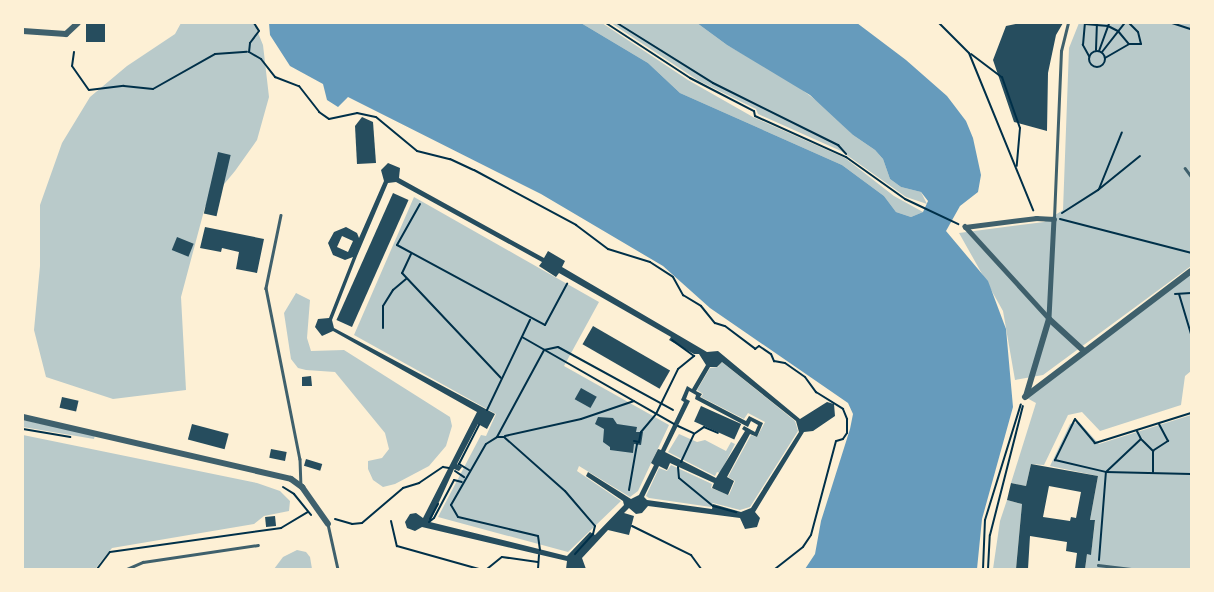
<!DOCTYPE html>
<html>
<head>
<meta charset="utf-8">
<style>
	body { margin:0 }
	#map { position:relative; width:1214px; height:592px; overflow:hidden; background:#fdf0d5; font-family:Roboto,sans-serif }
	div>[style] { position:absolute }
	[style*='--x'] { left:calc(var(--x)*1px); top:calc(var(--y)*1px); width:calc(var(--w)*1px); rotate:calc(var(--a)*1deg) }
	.green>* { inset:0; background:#b9caca }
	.water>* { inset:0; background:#669bbc }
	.building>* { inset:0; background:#264d5e; transform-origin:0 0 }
	.path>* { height:2px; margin:-1px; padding:0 1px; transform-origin:1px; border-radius:1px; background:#003049 }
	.path>.ring { margin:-1px; padding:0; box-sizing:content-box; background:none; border:2px solid #003049; border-radius:50% }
	.service>* { height:2.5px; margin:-1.25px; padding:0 1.25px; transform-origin:1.25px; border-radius:1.25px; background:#3f606c }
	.pedestrian>* { height:4.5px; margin:-2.25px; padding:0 2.25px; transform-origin:2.25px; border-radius:2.25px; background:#3f606c }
	.minor>* { height:6px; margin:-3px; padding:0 3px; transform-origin:3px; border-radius:3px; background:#3f606c }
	span { translate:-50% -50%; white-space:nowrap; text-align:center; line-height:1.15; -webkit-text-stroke:5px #fdf0d5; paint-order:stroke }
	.frame { position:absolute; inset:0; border:24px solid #fdf0d5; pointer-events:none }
</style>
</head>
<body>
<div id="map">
	<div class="green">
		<div style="clip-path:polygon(181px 23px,254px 23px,263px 45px,269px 97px,257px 140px,235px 171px,205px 207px,181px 297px,186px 390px,113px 399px,46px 377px,34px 330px,40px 266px,40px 205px,62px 143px,90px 97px,127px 66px,175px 34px)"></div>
		<div style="clip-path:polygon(581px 23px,602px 23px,688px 80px,753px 117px,845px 158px,894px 196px,923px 212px,911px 217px,896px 212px,884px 196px,842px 165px,680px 93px,648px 63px)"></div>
		<div style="clip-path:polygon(611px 23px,697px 23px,727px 45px,789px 80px,829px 110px,853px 135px,875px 150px,883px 159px,890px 179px,901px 187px,921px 192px,927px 204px,906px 197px,841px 151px,758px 114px,756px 109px,699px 81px)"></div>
		<div style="clip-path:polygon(1079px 23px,1191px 23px,1191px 266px,1043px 375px,1015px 380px,1003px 311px,959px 233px,1044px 222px,1063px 210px,1069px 48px)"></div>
		<div style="clip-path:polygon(414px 197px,599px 302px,564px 366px,669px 425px,638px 491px,630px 497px,579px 466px,577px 471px,621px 501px,568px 552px,438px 517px,481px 435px,486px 436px,496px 414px,354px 335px)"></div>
		<div style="clip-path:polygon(1191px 271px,1191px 371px,1185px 376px,1181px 405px,1100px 431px,1082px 412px,1068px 415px,1044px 465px,1031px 464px,1026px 486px,1011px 483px,1036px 403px,1025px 397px)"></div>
		<div style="clip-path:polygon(296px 293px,310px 300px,307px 338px,311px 351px,344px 350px,450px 417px,452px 426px,446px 446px,429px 466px,395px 484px,383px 487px,373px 480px,368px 469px,368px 461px,382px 458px,389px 449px,385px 433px,335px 372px,306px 370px,298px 368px,291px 359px,284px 313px)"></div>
		<div style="clip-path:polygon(722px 362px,795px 421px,798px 431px,750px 507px,740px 510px,713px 503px,711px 507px,649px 498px,646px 496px,659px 468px,667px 471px,671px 465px,712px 484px,711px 488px,729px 495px,735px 481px,728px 477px,751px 435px,757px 437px,765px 422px,748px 413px,744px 419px,701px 397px,703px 394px,697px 390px,710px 368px,718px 367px)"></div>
		<div style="clip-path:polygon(1191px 415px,1191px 569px,1085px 569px,1087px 554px,1091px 554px,1095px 521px,1090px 520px,1098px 476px,1050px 466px,1070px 424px,1079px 422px,1099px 444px)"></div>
		<div style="clip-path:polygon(23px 420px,95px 435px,94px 439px,23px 427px)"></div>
		<div style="clip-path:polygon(679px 434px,697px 442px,705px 440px,726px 451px,731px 442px,735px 444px,720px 473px,717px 472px,715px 476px,668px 452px)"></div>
		<div style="clip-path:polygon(23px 435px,257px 483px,280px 491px,290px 501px,289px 511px,264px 516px,254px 524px,112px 548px,95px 569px,23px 569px)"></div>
		<div style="clip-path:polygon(1007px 500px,1022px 504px,1016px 569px,993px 569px,1000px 521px)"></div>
		<div style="clip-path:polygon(297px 550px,306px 552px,310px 557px,312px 569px,274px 569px,283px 557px)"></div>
	</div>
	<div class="water">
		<div style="clip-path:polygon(269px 23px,581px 23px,648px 63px,680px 93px,842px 165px,884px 196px,896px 212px,911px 217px,923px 212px,928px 201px,921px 192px,901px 187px,890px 179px,883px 159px,875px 150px,853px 135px,810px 95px,727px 45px,697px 23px,857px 23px,906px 60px,947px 96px,966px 121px,973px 138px,981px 175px,978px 192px,960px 206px,946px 231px,988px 281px,1006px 329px,1013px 407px,982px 519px,977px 569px,805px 569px,815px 554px,821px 521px,850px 429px,853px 414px,848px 403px,710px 308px,663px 266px,541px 194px,348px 97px,338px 107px,327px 100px,323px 84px,290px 66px,270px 35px)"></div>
	</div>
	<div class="building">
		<div style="left:86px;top:23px;width:19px;height:19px"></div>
		<div style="clip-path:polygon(1021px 23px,1063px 23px,1056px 35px,1048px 73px,1047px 131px,1014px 122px,993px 60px,1006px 26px)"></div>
		<div style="clip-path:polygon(362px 117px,373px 122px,376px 163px,357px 164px,355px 126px)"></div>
		<div style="left:218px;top:152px;width:13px;height:63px;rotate:13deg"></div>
		<div style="clip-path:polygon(evenodd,388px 163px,400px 168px,399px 178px,544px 258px,548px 251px,565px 261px,562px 267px,707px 352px,718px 351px,800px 419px,827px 402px,834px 404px,835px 416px,813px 431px,804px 432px,755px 512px,760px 518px,757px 527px,745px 529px,740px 518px,648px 506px,642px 513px,636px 514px,629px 508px,624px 513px,634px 516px,629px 535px,608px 530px,582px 558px,586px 569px,566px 569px,567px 561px,422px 527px,415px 531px,407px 528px,405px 522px,410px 514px,416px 513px,423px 518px,477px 412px,333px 331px,322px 336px,315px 327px,318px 319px,329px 318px,353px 257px,345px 260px,333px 255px,328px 243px,334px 232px,346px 227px,357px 233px,359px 238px,384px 181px,381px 170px,388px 163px,396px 182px,542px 262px,539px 266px,556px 277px,559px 273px,671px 337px,669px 340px,694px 354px,699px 354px,706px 365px,692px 389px,687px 386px,681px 400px,684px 402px,661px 450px,658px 449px,651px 463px,654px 465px,639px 495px,631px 499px,588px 472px,586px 476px,623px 501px,624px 505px,595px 535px,590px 532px,567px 556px,430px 522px,454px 469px,459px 471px,462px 467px,457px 464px,478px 424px,487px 429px,495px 414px,334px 328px,332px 320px,357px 256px,388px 183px,396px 182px,388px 163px,342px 236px,353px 241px,348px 252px,337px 247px,342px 236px,388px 163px,722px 362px,796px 421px,799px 432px,751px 508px,741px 512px,713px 504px,712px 509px,647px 500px,644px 497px,659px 466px,667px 470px,670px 463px,714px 483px,712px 488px,728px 495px,734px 481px,727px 477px,750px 434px,757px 437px,763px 423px,749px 416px,746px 421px,700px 397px,702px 394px,696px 391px,710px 367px,717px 367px,722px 362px,388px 163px,689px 391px,696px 395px,695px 399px,748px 427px,751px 421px,758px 425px,755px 432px,744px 426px,742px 429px,745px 431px,716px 478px,665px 452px,690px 401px,686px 399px,689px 391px)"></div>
		<div style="left:393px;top:193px;width:17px;height:139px;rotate:24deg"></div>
		<div style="clip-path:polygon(205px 227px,264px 239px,257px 273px,236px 269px,239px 252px,222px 248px,221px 252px,200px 248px)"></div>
		<div style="left:177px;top:237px;width:18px;height:14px;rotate:22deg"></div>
		<div style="left:593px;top:326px;width:89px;height:21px;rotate:30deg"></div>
		<div style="clip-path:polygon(311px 376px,312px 386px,302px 386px,302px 377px)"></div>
		<div style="left:581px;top:388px;width:18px;height:13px;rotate:29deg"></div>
		<div style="left:62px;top:397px;width:17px;height:11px;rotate:13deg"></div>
		<div style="left:701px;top:406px;width:44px;height:17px;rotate:24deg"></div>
		<div style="clip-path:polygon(598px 417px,613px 418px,617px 424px,637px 427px,636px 432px,643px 432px,641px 445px,634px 444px,633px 453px,610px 450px,610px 447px,603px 442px,604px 429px,595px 424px)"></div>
		<div style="left:192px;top:424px;width:38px;height:16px;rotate:15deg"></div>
		<div style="left:271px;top:449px;width:16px;height:9px;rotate:11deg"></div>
		<div style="left:306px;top:459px;width:17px;height:7px;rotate:17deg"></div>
		<div style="clip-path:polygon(evenodd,1031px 464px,1098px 476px,1090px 520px,1095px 520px,1091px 555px,1087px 554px,1085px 569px,1075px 569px,1077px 553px,1066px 551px,1067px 542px,1030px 536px,1028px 569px,1016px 569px,1022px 504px,1007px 500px,1011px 483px,1026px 486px,1031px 464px,1049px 486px,1081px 492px,1076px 518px,1071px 517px,1070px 521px,1043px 517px,1049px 486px)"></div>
		<div style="left:275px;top:516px;width:10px;height:10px;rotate:84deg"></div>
	</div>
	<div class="path">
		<div style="--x:254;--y:23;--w:9;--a:58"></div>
		<div style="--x:259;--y:31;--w:15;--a:127"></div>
		<div style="--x:250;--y:43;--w:9;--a:96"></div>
		<div style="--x:249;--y:52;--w:14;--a:30"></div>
		<div style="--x:261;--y:59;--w:23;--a:52"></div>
		<div style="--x:275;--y:77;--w:26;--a:21"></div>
		<div style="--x:299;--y:86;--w:33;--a:52"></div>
		<div style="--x:319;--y:112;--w:12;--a:35"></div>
		<div style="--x:329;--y:119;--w:29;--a:-12"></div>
		<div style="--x:357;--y:113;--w:19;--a:12"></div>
		<div style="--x:376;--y:117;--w:53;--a:39.7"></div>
		<div style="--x:417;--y:151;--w:34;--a:14"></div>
		<div style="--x:450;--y:159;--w:26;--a:25"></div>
		<div style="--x:474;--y:170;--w:116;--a:28.3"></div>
		<div style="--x:576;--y:225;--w:40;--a:37"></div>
		<div style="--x:608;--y:249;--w:44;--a:17.2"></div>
		<div style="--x:650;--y:262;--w:27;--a:33"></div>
		<div style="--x:673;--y:277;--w:21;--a:61"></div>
		<div style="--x:683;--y:295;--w:21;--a:31"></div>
		<div style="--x:701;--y:306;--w:22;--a:51"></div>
		<div style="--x:715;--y:323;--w:10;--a:17"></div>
		<div style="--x:725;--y:326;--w:38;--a:37"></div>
		<div style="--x:755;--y:349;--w:5;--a:-37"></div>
		<div style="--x:759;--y:346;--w:14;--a:34"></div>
		<div style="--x:771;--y:354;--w:8;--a:67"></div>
		<div style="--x:774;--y:361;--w:11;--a:10"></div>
		<div style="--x:785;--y:363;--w:24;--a:35"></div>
		<div style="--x:805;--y:377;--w:19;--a:54"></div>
		<div style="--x:816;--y:392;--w:32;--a:32"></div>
		<div style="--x:843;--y:409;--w:11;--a:68"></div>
		<div style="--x:847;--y:419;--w:14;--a:90"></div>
		<div style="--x:847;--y:433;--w:7;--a:124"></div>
		<div style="--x:843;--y:439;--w:7;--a:164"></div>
		<div style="--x:836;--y:441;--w:97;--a:104.9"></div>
		<div style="--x:811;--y:535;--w:14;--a:124"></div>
		<div style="--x:803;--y:547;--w:36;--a:142"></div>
		<div style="--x:606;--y:23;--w:100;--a:33.2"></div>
		<div style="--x:690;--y:78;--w:72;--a:27.3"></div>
		<div style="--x:754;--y:111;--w:5;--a:79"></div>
		<div style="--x:755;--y:116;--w:100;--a:24.3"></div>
		<div style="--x:846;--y:157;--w:72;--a:35.4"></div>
		<div style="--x:905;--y:199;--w:59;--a:25.3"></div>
		<div style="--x:617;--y:23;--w:113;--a:32"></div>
		<div style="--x:713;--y:83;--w:140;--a:26.4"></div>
		<div style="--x:838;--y:145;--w:12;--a:48"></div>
		<div style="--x:939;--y:23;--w:42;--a:45"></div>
		<div style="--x:969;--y:53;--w:170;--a:67.8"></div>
		<div style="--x:1172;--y:23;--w:20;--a:18"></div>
		<div style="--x:1096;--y:50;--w:27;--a:-88"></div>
		<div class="ring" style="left:1089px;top:51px;width:14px;height:14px"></div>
		<div style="--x:1099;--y:51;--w:30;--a:-70"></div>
		<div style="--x:74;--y:52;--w:14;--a:98"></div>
		<div style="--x:72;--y:66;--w:29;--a:55"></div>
		<div style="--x:89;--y:90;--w:35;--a:-7"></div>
		<div style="--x:124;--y:86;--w:29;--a:6"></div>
		<div style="--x:153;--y:89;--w:71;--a:-29.4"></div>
		<div style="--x:215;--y:54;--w:32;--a:-4"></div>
		<div style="--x:1102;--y:52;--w:37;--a:-52"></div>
		<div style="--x:971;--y:54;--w:39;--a:37"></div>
		<div style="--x:1002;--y:77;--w:54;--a:70.6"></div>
		<div style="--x:1020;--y:128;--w:38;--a:95"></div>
		<div style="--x:1089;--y:56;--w:13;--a:-119"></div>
		<div style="--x:1083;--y:45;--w:21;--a:-85"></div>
		<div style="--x:1085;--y:24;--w:23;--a:5"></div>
		<div style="--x:1108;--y:26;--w:11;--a:27"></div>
		<div style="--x:1118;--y:31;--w:17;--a:50"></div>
		<div style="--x:1105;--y:58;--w:28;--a:-30"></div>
		<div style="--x:1129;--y:44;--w:12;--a:0"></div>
		<div style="--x:1141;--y:44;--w:12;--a:-104"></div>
		<div style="--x:1138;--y:32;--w:13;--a:-135"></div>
		<div style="--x:1099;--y:189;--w:61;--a:-68"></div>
		<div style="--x:420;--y:204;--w:47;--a:119.3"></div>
		<div style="--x:397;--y:245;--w:168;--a:28.4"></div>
		<div style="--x:545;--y:325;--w:47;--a:-61.8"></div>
		<div style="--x:1062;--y:213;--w:43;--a:-32.6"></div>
		<div style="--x:1098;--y:190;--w:54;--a:-39"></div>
		<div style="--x:1060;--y:219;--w:135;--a:14.5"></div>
		<div style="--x:411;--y:254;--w:21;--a:115"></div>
		<div style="--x:402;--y:273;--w:144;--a:46.7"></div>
		<div style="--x:1175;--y:294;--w:16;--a:-4"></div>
		<div style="--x:1179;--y:294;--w:42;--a:73.3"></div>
		<div style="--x:383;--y:328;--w:22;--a:-90"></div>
		<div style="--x:383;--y:306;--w:19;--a:-58"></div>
		<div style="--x:393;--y:290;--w:17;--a:-40"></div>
		<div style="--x:522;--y:337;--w:175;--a:29.8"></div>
		<div style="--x:487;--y:410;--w:100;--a:-64.5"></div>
		<div style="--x:1191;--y:413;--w:101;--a:162.6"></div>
		<div style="--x:1095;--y:443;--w:31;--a:-130"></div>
		<div style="--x:1075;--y:419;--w:46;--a:116"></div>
		<div style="--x:1055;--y:460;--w:52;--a:13.2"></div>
		<div style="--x:1106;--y:472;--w:85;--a:1.3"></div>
		<div style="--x:678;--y:426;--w:17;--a:25"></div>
		<div style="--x:23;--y:429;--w:48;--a:9.7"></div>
		<div style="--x:505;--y:436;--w:78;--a:-12.6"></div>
		<div style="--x:581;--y:419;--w:56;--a:-18.8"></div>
		<div style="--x:497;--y:437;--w:7;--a:0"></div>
		<div style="--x:504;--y:437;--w:81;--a:41.5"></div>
		<div style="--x:565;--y:491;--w:46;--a:49.4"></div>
		<div style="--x:595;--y:526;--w:8;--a:104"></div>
		<div style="--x:593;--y:534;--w:27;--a:132"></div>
		<div style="--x:1142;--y:440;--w:16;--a:45"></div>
		<div style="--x:1153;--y:451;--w:21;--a:90"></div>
		<div style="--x:634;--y:441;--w:5;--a:11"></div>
		<div style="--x:639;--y:442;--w:10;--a:-79"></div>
		<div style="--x:641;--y:432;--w:23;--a:-50"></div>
		<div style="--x:656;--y:414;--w:50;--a:-63.9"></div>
		<div style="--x:678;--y:369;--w:21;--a:-39"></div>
		<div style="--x:694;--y:356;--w:27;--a:-144"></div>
		<div style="--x:1154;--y:450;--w:17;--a:-33"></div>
		<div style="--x:1168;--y:441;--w:19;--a:-118"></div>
		<div style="--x:681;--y:462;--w:31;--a:-65"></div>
		<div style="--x:694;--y:434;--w:12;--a:-35"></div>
		<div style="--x:704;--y:427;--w:15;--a:23"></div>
		<div style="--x:678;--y:467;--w:11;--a:85"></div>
		<div style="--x:679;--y:478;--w:44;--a:39.5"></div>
		<div style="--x:713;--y:506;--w:24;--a:15"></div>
		<div style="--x:469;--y:470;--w:12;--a:-149"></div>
		<div style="--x:459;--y:464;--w:44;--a:-62.9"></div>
		<div style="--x:455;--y:471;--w:11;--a:34"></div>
		<div style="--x:283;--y:487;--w:13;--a:32"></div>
		<div style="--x:294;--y:494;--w:27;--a:51"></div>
		<div style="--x:629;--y:490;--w:47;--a:-80.1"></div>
		<div style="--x:335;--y:519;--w:18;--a:16"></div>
		<div style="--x:352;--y:524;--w:10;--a:-6"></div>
		<div style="--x:362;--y:523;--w:54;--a:-40.5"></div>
		<div style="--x:403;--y:488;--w:17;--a:-17"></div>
		<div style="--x:419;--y:483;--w:29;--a:-34"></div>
		<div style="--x:443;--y:467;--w:6;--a:9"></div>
		<div style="--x:430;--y:519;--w:17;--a:-62"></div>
		<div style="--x:391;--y:521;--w:26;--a:77"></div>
		<div style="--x:397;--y:546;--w:85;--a:15.7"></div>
		<div style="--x:429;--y:522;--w:6;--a:-39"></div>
		<div style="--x:434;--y:518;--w:43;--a:-62.2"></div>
		<div style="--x:454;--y:480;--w:8;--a:14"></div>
		<div style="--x:632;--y:526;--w:66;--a:26.2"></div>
		<div style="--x:691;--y:555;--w:17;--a:54"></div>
		<div style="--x:540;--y:550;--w:14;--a:-98"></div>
		<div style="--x:538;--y:536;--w:82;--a:-166.6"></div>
		<div style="--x:458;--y:517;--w:14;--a:-120"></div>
		<div style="--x:451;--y:505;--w:70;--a:-60.2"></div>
		<div style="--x:486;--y:444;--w:13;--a:-32"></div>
		<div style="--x:497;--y:437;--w:99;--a:-61.6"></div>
		<div style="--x:544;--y:350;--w:14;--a:-12"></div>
		<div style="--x:558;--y:347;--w:131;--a:28.7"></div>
		<div style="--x:1099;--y:560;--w:88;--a:-85.5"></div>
		<div style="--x:1106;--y:472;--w:48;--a:-43.3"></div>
		<div style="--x:1141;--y:439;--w:9;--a:-117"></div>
		<div style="--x:97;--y:569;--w:21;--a:-53"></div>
		<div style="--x:110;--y:552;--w:173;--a:-8"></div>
		<div style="--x:281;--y:528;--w:31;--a:-31"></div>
		<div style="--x:487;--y:569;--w:19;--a:-39"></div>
		<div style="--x:502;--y:557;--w:36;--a:8"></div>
		<div style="--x:538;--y:569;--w:14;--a:-86"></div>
		<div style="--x:983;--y:569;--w:49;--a:-87.7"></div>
		<div style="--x:985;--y:520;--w:121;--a:-72.8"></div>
		<div style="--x:988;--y:569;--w:34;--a:-87"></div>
		<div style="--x:990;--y:535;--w:133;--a:-75.7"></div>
	</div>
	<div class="service">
		<div style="--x:1185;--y:168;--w:10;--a:53"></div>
		<div style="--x:281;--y:215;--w:75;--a:101.6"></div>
		<div style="--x:266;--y:288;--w:174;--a:78.8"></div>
		<div style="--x:300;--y:459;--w:25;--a:88"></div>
		<div style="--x:1054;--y:218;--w:167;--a:-87.6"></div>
		<div style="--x:1061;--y:51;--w:29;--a:-76"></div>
		<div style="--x:328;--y:524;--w:46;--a:77.5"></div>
		<div style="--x:1098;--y:565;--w:35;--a:7"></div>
		<div style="--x:127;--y:569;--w:17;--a:-24"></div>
		<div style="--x:143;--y:562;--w:116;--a:-8.4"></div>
	</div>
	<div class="pedestrian">
		<div style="--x:1036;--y:218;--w:18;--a:3"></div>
		<div style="--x:1054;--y:219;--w:100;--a:92.9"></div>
		<div style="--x:1049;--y:319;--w:125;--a:-132.4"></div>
		<div style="--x:965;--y:227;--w:72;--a:-7.2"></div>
	</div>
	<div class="minor">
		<div style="--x:23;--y:31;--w:43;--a:4"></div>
		<div style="--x:66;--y:34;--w:16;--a:-43"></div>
		<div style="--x:1026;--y:396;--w:80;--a:-73.4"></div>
		<div style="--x:1049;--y:319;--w:47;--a:42.4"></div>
		<div style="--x:1025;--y:397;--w:208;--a:-37.2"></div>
		<div style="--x:23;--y:417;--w:275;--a:13"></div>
		<div style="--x:291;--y:479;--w:14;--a:36"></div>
		<div style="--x:302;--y:487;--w:45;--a:54.9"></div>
	</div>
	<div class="frame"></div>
</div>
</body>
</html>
